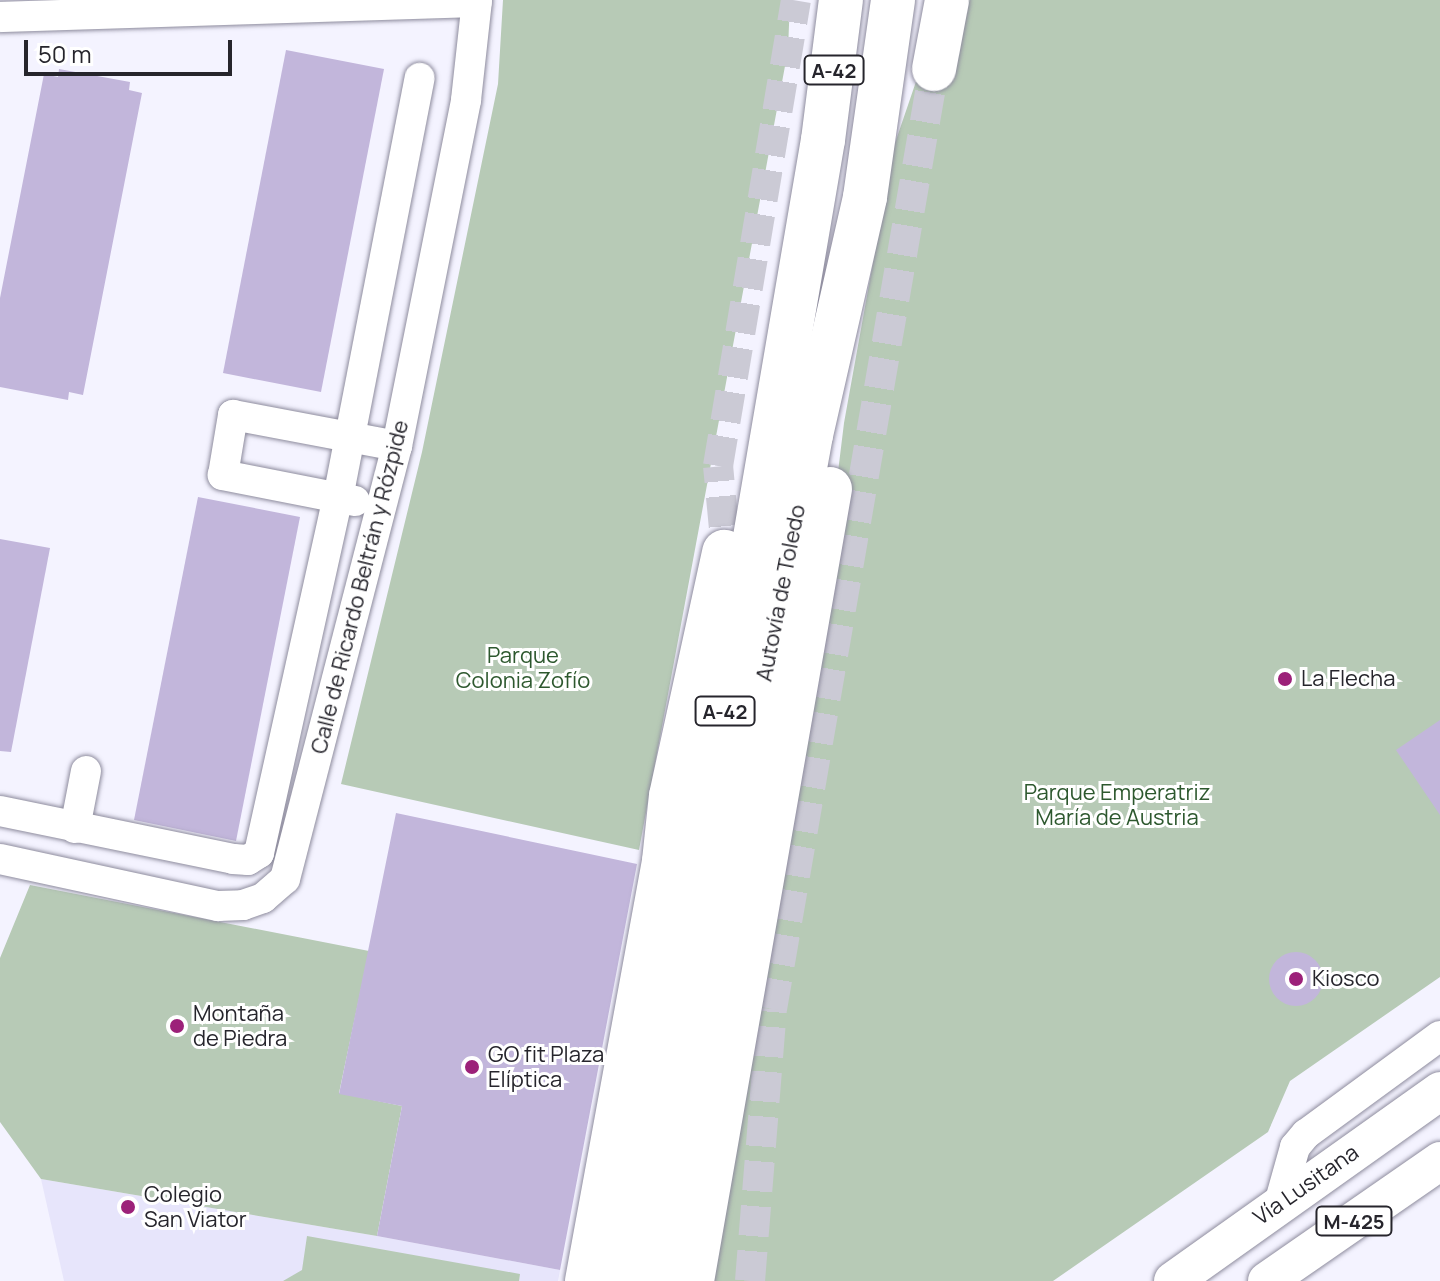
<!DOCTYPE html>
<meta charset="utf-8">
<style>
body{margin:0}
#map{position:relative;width:1440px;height:1281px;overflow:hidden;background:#f4f3ff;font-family:Manrope,sans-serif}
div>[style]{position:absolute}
.built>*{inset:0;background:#e7e5fb}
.green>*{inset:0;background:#b7cab6}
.building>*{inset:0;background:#c2b6db}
.round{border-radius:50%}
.minor-tunnel>*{height:30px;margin-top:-15px;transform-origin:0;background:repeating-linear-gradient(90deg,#cbcad5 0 30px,transparent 0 45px)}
.roads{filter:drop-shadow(0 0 2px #8e8c9e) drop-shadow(0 0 2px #8e8c9e)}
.minor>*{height:30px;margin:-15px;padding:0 15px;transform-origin:15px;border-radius:15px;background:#fff}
.major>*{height:38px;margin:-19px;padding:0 19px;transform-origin:19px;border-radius:19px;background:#fff}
.highway>*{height:44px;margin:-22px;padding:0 22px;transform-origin:22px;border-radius:22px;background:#fff}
.dots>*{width:22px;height:22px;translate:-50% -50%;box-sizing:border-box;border:4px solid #fff;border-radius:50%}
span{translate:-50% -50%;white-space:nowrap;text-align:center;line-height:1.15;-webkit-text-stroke:6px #fff;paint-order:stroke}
.shield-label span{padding:2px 6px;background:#fff;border:2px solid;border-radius:6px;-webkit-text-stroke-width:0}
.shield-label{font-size:20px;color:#26252c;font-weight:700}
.street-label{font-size:22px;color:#26252c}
.park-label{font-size:22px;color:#2d582e}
.poi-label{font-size:22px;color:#26252c}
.left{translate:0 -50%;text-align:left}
.scale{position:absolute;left:24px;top:40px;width:208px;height:36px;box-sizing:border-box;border:4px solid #26252c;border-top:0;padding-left:10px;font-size:24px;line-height:28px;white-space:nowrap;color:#26252c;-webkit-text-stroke:6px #fff;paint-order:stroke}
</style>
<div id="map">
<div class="built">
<div style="clip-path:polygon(41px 1179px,377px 1236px,560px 1270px,558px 1281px,64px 1281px)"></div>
</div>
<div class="green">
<div style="clip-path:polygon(503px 0,790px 0,788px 50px,639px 850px,341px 784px,422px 452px,498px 84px)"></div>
<div style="clip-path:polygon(955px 0,1440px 0,1440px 977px,1290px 1081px,1268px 1132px,1053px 1281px,702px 1281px,814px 668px,844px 423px,894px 146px,922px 64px)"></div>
<div style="clip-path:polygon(30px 885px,369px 951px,339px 1093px,402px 1106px,377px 1236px,41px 1179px,0 1122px,0 958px)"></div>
<div style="clip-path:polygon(307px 1236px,520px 1274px,519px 1281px,283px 1281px,302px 1270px)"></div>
</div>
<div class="building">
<div style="clip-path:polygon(286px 50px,384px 69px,321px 392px,223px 373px)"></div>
<div style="clip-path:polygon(59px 69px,130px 82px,129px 90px,142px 93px,83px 395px,69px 392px,68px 400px,0 387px,0 298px,44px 74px,58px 77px)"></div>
<div style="clip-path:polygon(198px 497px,300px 517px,236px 841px,134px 820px)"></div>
<div style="clip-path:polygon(0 539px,50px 548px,11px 752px,0 751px)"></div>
<div style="clip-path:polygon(1440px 720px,1440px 815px,1396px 750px)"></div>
<div style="clip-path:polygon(396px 813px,637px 864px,560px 1270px,377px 1236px,402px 1106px,339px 1094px)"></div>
<div class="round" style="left:1269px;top:952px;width:54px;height:54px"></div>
</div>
<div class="minor-tunnel">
<div style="left:728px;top:571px;width:105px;rotate:-95.4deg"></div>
<div style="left:718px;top:466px;width:472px;rotate:-80.5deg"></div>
<div style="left:750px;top:1281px;width:273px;rotate:-85.4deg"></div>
<div style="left:772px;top:1009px;width:954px;rotate:-80.22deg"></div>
</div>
<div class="roads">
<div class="minor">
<div style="left:0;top:17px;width:477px;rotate:-1.8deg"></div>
<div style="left:355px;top:501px;width:135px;rotate:-168.9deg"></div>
<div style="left:223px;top:475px;width:61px;rotate:-80.5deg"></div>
<div style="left:233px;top:415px;width:167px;rotate:10.7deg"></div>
<div style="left:0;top:811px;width:238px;rotate:11.6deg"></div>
<div style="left:233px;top:859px;width:15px;rotate:4deg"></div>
<div style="left:248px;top:860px;width:13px;rotate:-32deg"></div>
<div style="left:259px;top:853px;width:364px;rotate:-77.5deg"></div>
<div style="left:338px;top:498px;width:428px;rotate:-79deg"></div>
<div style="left:75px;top:828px;width:58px;rotate:-79.1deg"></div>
<div style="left:0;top:859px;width:223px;rotate:12.2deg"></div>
<div style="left:218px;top:906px;width:25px;rotate:-2deg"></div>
<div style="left:243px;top:905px;width:21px;rotate:-19deg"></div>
<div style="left:263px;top:898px;width:29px;rotate:-41deg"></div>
<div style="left:285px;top:879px;width:447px;rotate:-75.5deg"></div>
<div style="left:397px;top:446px;width:353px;rotate:-78.7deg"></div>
<div style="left:466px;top:100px;width:101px;rotate:-83.7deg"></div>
<div style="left:1279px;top:1204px;width:59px;rotate:-74.3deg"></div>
<div style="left:1295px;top:1147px;width:17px;rotate:-50deg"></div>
<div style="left:1306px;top:1134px;width:166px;rotate:-36.2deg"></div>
</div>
<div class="major">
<div style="left:1173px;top:1281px;width:328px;rotate:-35.4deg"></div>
<div style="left:1267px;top:1281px;width:211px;rotate:-34.7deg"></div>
</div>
<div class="highway">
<div style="left:934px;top:69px;width:70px;rotate:-79.3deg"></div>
<div style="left:587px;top:1281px;width:427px;rotate:-79.6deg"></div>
<div style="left:664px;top:861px;width:65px;rotate:-83.9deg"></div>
<div style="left:671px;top:796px;width:250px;rotate:-77.7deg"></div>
<div style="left:620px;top:1281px;width:596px;rotate:-79.56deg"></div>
<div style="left:728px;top:695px;width:563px;rotate:-80.29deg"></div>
<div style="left:823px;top:140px;width:141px;rotate:-82.7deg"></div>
<div style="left:656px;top:1281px;width:860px;rotate:-79.62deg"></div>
<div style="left:811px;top:435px;width:244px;rotate:-77.2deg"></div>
<div style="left:865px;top:197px;width:199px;rotate:-81.9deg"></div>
<div style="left:692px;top:1281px;width:804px;rotate:-80.12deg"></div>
</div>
</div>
<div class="dots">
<div style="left:1285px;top:679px;background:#9c2179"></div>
<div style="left:1296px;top:979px;background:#9c2179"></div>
<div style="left:177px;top:1026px;background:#9c2179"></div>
<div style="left:472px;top:1067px;background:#9c2179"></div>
<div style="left:128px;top:1207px;background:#9c2179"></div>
</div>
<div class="shield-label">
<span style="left:834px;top:70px">A-42</span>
<span style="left:725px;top:711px">A-42</span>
<span style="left:1354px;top:1221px">M-425</span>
</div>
<div class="street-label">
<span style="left:360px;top:587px;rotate:-76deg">Calle de Ricardo Beltrán y Rózpide</span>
<span style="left:781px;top:593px;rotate:-79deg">Autovía de Toledo</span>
<span style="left:1306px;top:1185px;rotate:-35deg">Vía Lusitana</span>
</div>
<div class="park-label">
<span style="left:523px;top:668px">Parque<br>Colonia Zofío</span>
<span style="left:1117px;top:805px">Parque Emperatriz<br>María de Austria</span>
</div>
<div class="poi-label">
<span class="left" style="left:1301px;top:679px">La Flecha</span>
<span class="left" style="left:1312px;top:979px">Kiosco</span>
<span class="left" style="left:193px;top:1026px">Montaña<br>de Piedra</span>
<span class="left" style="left:488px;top:1067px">GO fit Plaza<br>Elíptica</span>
<span class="left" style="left:144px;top:1207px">Colegio<br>San Viator</span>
</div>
<div class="scale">50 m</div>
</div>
